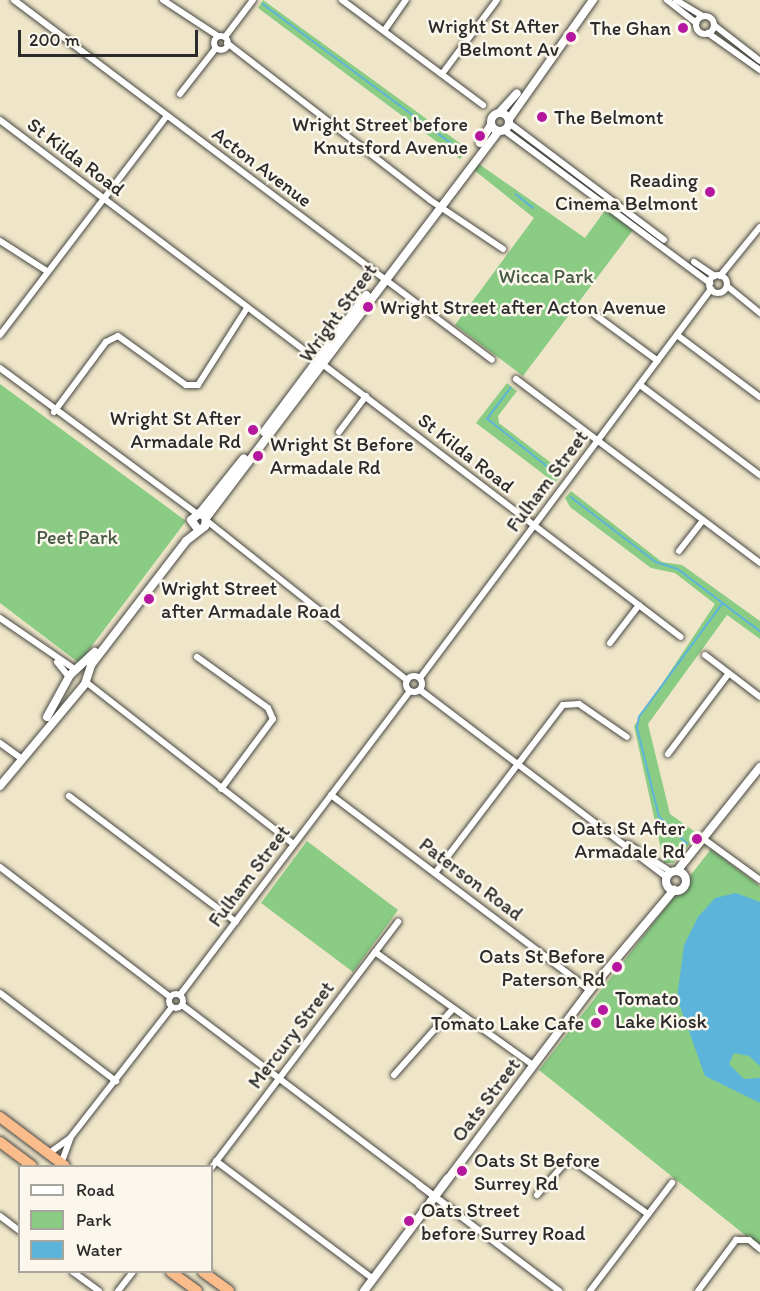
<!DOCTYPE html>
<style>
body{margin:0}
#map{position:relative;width:760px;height:1291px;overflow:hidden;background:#efe6c9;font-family:Itim,sans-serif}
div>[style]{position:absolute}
.green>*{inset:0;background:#8acc84}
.water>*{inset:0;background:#5db4da}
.stream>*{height:1.5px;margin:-0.75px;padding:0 0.75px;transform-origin:0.75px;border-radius:0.75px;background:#5db4da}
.roads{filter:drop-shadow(0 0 2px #484743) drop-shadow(0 0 2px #484743)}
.minor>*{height:6px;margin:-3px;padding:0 3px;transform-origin:3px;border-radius:3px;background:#fff}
.minor>.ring{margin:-3px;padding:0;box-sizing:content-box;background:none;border:6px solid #fff;border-radius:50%}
.tertiary>*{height:8px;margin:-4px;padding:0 4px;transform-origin:4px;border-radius:4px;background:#fff}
.tertiary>.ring{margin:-4px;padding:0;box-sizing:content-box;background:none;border:8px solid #fff;border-radius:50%}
.trunk>*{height:10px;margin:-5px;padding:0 5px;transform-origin:5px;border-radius:5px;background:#f9bc8a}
.dots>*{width:16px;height:16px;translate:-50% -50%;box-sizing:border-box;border:3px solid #fbf7ec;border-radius:50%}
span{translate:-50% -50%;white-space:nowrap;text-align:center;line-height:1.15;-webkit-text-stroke:5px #fbf7ec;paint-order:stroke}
.poi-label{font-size:20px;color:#2b2b2b}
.right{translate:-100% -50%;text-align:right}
.left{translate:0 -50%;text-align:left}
.street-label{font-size:20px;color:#2b2b2b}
.park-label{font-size:20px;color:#485b46}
.legend{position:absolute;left:18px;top:1165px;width:195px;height:108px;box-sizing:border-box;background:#fbf7ec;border:2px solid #a8a59f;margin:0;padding:8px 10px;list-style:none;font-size:18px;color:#2b2b2b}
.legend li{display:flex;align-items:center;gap:12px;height:30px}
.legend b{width:30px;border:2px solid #a8a59f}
.scale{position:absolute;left:18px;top:30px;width:180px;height:27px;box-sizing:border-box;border:3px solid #2b2b2b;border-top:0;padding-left:8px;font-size:18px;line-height:21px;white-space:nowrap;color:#2b2b2b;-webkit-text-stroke:4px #fbf7ec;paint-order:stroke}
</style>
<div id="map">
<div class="green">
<div style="clip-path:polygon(263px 0,468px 149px,460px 159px,258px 8px)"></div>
<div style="clip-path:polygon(479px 164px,585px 238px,606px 209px,633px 230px,523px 376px,455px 325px,534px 218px,474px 170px)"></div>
<div style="clip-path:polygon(507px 383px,517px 391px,498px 416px,499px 423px,563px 472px,555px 483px,476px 423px)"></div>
<div style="clip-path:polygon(0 384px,186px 521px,79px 663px,0 603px)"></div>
<div style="clip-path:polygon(571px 491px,662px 562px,682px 565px,760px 621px,760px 639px,727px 615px,648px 724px,670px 814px,698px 834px,673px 863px,664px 863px,634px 726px,715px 604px,675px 573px,651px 568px,570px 507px,565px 498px)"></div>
<div style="clip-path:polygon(307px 841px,398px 910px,353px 972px,261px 903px)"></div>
<div style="clip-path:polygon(711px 849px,760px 886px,760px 1247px,539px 1070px)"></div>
</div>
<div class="water">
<div style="clip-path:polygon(736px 893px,760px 902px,760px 1066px,749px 1056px,734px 1053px,729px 1064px,744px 1079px,760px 1078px,760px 1103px,705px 1076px,677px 998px,684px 945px,698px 917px,715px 898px)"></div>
</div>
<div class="stream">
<div style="left:263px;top:4px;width:245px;rotate:36.5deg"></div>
<div style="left:516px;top:194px;width:22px;rotate:39deg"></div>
<div style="left:511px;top:388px;width:39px;rotate:127deg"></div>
<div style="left:488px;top:419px;width:88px;rotate:38.6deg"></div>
<div style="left:571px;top:497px;width:107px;rotate:37.4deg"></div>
<div style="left:656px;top:562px;width:23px;rotate:18deg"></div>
<div style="left:678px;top:569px;width:103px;rotate:37.1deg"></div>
<div style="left:687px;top:844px;width:39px;rotate:-136deg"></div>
<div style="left:659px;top:817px;width:92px;rotate:-103.9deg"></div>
<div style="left:637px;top:728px;width:11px;rotate:-80deg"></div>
<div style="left:639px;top:717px;width:140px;rotate:-53.7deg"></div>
</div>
<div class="roads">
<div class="minor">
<div style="left:14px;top:0;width:598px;rotate:36.98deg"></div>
<div style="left:163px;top:0;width:66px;rotate:33.2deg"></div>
<div style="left:342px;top:0;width:176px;rotate:36.7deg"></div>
<div style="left:667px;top:0;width:37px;rotate:38deg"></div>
<div style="left:676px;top:0;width:31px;rotate:31deg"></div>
<div class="ring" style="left:696px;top:16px;width:12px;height:12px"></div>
<div style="left:714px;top:25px;width:58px;rotate:38deg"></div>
<div style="left:384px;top:31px;width:38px;rotate:-55deg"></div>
<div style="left:708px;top:33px;width:64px;rotate:35.4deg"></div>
<div class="ring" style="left:214px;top:36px;width:8px;height:8px"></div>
<div style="left:225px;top:37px;width:46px;rotate:-52.9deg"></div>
<div style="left:227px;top:43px;width:257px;rotate:37.7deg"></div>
<div style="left:430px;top:200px;width:88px;rotate:33.9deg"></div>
<div style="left:442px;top:74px;width:92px;rotate:-53.4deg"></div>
<div style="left:180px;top:94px;width:58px;rotate:-52deg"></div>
<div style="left:0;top:120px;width:381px;rotate:37.1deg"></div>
<div style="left:509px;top:123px;width:194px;rotate:37deg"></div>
<div style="left:504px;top:130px;width:257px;rotate:36.6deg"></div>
<div style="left:0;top:241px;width:56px;rotate:32.6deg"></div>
<div style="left:694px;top:262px;width:25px;rotate:34deg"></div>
<div class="ring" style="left:709px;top:275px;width:12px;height:12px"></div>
<div style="left:720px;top:276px;width:63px;rotate:-50.8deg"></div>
<div style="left:727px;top:286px;width:43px;rotate:39.3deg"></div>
<div style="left:594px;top:314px;width:79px;rotate:36.3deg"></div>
<div style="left:0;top:335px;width:275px;rotate:-52.7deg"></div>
<div style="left:677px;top:335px;width:104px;rotate:36.8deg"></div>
<div style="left:321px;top:363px;width:452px;rotate:37.3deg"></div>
<div style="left:0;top:368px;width:244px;rotate:36.5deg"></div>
<div style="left:516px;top:379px;width:306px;rotate:37deg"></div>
<div style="left:640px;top:385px;width:150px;rotate:36.9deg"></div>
<div style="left:54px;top:412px;width:87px;rotate:-53.4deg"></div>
<div style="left:106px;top:342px;width:13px;rotate:-27deg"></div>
<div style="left:118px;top:336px;width:84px;rotate:35.8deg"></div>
<div style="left:186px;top:385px;width:12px"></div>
<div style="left:198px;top:385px;width:91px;rotate:-57.5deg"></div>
<div style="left:339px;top:432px;width:45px;rotate:-53.1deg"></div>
<div style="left:207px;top:521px;width:256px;rotate:38.5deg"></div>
<div style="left:679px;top:551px;width:39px;rotate:-52deg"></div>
<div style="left:0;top:618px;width:92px;rotate:34.4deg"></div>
<div style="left:610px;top:643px;width:48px;rotate:-52.7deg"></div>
<div style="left:705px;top:655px;width:69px;rotate:37.4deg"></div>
<div style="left:197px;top:657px;width:87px;rotate:35.7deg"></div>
<div style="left:268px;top:708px;width:12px;rotate:66deg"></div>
<div style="left:273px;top:719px;width:87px;rotate:126.6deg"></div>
<div style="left:57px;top:662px;width:19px;rotate:51deg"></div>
<div class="ring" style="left:406px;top:676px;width:10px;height:10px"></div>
<div style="left:420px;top:678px;width:486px;rotate:-53.2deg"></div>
<div style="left:86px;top:682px;width:263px;rotate:38deg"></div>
<div style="left:420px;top:690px;width:309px;rotate:37.2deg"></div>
<div style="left:0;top:743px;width:26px;rotate:36deg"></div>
<div style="left:668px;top:754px;width:101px;rotate:-53deg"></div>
<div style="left:331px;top:795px;width:324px;rotate:37deg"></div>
<div style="left:69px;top:796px;width:209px;rotate:37deg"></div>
<div style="left:705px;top:840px;width:68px;rotate:36deg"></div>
<div style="left:628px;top:844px;width:51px;rotate:33.1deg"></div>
<div style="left:0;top:867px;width:214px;rotate:37.4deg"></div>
<div style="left:435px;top:873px;width:211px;rotate:-52.7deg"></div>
<div style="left:563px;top:705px;width:16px;rotate:-4deg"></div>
<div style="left:579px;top:704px;width:58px;rotate:34.5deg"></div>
<div style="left:375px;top:952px;width:194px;rotate:35.6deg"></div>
<div style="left:0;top:993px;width:146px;rotate:37.2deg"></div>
<div class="ring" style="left:169px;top:994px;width:8px;height:8px"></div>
<div style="left:180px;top:995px;width:381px;rotate:-52.9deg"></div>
<div style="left:182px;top:1005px;width:340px;rotate:37.1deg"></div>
<div style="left:394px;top:1075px;width:87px;rotate:-48.3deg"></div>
<div style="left:48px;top:1154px;width:27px;rotate:-36deg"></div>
<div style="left:70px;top:1138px;width:166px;rotate:-52.1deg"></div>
<div style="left:216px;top:1161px;width:196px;rotate:36.9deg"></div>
<div style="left:61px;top:1164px;width:27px;rotate:-70deg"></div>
<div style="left:212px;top:1167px;width:308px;rotate:-52.8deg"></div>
<div style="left:419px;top:1185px;width:176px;rotate:37.1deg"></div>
<div style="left:537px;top:1195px;width:41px;rotate:-48.9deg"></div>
<div style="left:564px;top:1164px;width:11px;rotate:-10deg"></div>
<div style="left:575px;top:1162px;width:90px;rotate:35.5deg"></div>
<div style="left:0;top:1216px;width:25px;rotate:37deg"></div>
<div style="left:73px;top:1272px;width:32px;rotate:36deg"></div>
<div style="left:118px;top:1291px;width:24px;rotate:-52deg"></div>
<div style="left:590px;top:1291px;width:136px;rotate:-52.8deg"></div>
<div style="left:698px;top:1291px;width:64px;rotate:-53.3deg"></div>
<div style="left:736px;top:1240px;width:13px"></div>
<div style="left:749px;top:1240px;width:14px;rotate:39deg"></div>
</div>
<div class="tertiary">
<div style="left:500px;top:112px;width:25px;rotate:-48deg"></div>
<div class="ring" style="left:491px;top:113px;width:10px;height:10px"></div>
<div style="left:509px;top:119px;width:146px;rotate:-54.8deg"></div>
<div style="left:480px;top:143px;width:21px;rotate:-59deg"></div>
<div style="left:264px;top:432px;width:171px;rotate:-53.3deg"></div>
<div style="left:200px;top:513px;width:70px;rotate:-51.3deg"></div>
<div style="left:206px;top:518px;width:485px;rotate:-52.9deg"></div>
<div style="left:47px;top:717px;width:48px;rotate:-61.3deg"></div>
<div style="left:70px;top:675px;width:34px;rotate:-43deg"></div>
<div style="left:0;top:786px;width:133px;rotate:-50.2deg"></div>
<div style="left:85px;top:684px;width:20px;rotate:-72deg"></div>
<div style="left:91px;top:665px;width:156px;rotate:-52.5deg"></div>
<div style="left:186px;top:541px;width:24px;rotate:-38deg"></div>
<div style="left:205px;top:526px;width:8px;rotate:-83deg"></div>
<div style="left:206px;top:518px;width:8px;rotate:-140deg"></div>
<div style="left:200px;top:513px;width:11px;rotate:142deg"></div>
<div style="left:191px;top:520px;width:10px;rotate:53deg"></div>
<div style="left:677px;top:871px;width:133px;rotate:-51.4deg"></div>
<div class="ring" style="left:666px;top:871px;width:12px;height:12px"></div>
<div style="left:417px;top:1220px;width:52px;rotate:-53.6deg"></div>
<div style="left:364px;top:1291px;width:376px;rotate:-53.1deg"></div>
<div style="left:590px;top:990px;width:131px;rotate:-50deg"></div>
</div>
<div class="trunk">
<div style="left:0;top:1117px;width:81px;rotate:37deg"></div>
<div style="left:0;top:1142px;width:40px;rotate:37deg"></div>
<div style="left:171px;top:1272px;width:32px;rotate:36deg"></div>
<div style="left:203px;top:1272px;width:32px;rotate:36deg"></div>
</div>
</div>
<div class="dots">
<div style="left:683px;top:28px;background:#b5179e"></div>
<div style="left:571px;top:37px;background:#b5179e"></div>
<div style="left:542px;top:117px;background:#b5179e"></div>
<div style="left:480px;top:136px;background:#b5179e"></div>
<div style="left:710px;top:192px;background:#b5179e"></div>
<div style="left:368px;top:307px;background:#b5179e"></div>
<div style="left:253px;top:430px;background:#b5179e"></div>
<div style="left:258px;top:456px;background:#b5179e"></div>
<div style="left:149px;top:599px;background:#b5179e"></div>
<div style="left:697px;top:839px;background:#b5179e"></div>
<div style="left:617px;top:967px;background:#b5179e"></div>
<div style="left:603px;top:1010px;background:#b5179e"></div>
<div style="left:596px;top:1023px;background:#b5179e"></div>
<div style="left:462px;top:1171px;background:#b5179e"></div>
<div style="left:409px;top:1221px;background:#b5179e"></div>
</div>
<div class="poi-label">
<span class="right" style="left:559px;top:38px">Wright St After<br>Belmont Av</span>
<span class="right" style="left:671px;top:28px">The Ghan</span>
<span class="left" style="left:554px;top:117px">The Belmont</span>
<span class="right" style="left:468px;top:136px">Wright Street before<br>Knutsford Avenue</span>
<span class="right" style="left:698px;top:192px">Reading<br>Cinema Belmont</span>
<span class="left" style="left:380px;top:307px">Wright Street after Acton Avenue</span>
<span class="right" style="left:241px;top:430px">Wright St After<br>Armadale Rd</span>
<span class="left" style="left:270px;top:456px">Wright St Before<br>Armadale Rd</span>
<span class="left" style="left:161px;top:600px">Wright Street<br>after Armadale Road</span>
<span class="right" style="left:685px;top:840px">Oats St After<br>Armadale Rd</span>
<span class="right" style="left:605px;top:968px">Oats St Before<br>Paterson Rd</span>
<span class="left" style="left:615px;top:1010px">Tomato<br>Lake Kiosk</span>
<span class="right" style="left:584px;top:1023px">Tomato Lake Cafe</span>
<span class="left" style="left:474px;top:1172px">Oats St Before<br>Surrey Rd</span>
<span class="left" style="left:421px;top:1222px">Oats Street<br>before Surrey Road</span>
</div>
<div class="street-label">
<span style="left:76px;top:157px;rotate:37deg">St Kilda Road</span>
<span style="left:262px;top:167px;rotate:37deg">Acton Avenue</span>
<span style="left:338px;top:313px;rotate:-54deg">Wright Street</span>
<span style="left:466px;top:453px;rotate:38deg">St Kilda Road</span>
<span style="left:547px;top:481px;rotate:-53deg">Fulham Street</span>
<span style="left:249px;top:876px;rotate:-53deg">Fulham Street</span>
<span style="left:471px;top:879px;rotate:37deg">Paterson Road</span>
<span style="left:291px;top:1035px;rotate:-53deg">Mercury Street</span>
<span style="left:486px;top:1100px;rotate:-53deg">Oats Street</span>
</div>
<div class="park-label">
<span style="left:546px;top:276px">Wicca Park</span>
<span style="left:77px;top:537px">Peet Park</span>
</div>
<ul class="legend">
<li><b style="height:8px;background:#fff"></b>Road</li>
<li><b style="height:16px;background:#8acc84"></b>Park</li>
<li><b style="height:16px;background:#5db4da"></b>Water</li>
</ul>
<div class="scale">200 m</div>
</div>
